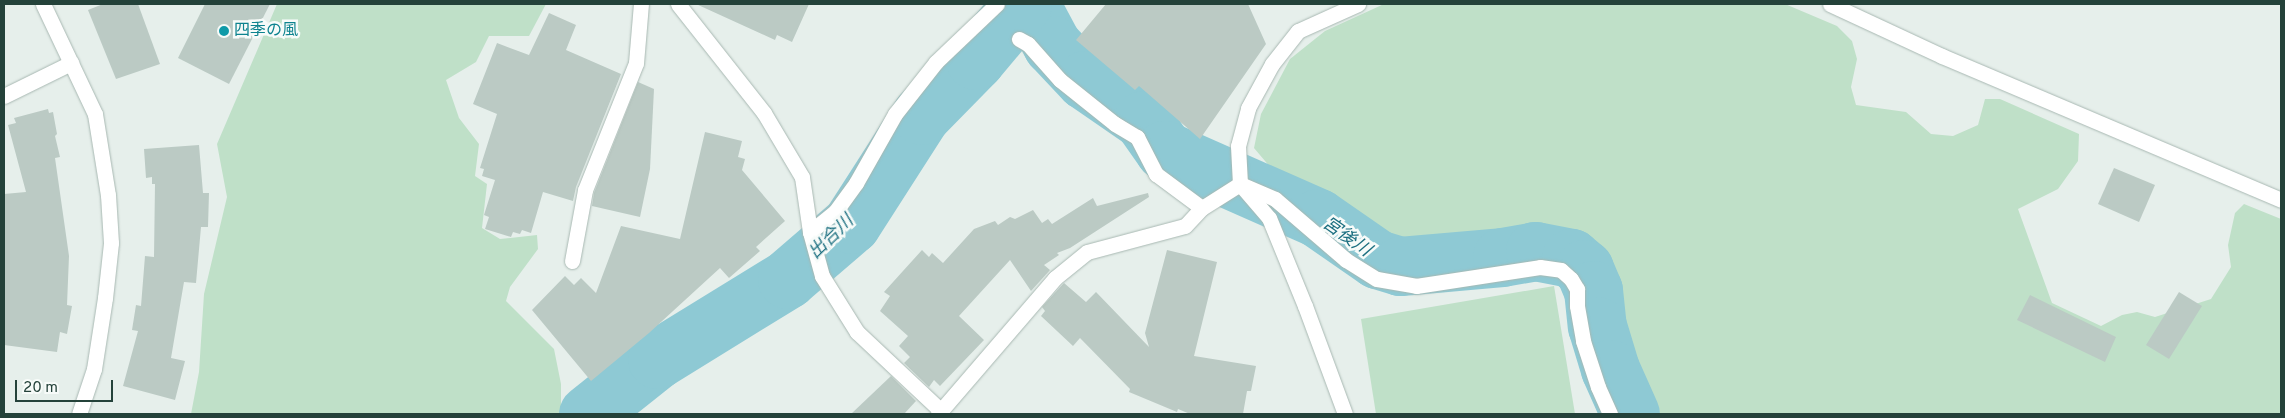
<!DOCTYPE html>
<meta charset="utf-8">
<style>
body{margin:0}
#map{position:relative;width:2285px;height:418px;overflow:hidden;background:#e6efeb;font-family:Overpass,"Noto Sans JP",sans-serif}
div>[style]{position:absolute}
.green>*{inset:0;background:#bfe0c8}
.river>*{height:59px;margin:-29.5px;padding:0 29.5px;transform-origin:29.5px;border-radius:29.5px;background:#8ec9d4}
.building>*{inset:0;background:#bbcac4}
.roads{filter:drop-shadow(0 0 1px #a8b8b2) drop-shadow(0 0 1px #a8b8b2)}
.street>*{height:15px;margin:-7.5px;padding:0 7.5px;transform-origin:7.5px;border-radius:7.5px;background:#fff}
.secondary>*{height:15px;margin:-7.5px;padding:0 7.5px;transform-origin:7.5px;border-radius:7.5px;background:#fff}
.dots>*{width:14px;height:14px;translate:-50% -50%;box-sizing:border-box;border:2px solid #f7fbf9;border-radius:50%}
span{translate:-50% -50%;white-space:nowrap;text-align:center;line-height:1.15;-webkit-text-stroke:5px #f7fbf9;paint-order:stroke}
.culture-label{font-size:16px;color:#0d838f}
.left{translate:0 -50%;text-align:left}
.water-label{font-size:18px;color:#1c6f80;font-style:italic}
.frame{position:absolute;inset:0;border:5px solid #24423a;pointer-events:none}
.scale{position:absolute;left:15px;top:380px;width:98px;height:22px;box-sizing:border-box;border:2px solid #24423a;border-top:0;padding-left:6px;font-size:15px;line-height:18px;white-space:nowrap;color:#24423a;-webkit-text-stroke:4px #f7fbf9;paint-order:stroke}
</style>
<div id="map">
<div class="green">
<div style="clip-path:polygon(277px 4px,546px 4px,529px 36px,489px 36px,476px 62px,446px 80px,459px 118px,479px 144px,475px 176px,487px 184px,482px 228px,500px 239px,537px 235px,538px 249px,510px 287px,506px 301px,554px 349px,561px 384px,561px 414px,191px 414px,199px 372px,204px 294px,227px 197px,217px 144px)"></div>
<div style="clip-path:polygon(1384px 4px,1785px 4px,1837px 26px,1852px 41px,1857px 59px,1851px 87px,1856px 105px,1906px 112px,1931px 134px,1953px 136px,1978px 125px,1985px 99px,2000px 99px,2079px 134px,2078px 161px,2058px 189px,2018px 209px,2052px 303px,2101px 326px,2122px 315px,2137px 312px,2155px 317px,2211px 299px,2231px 267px,2228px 245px,2235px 213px,2244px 204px,2281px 219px,2281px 414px,1634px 414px,1605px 336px,1601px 280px,1576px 250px,1543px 245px,1403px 260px,1369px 247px,1341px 220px,1311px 205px,1287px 187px,1254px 148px,1261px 114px,1290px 59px,1325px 31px)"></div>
<div style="clip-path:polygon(1554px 286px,1575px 414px,1376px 414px,1361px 319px)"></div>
</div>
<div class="river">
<div style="left:1030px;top:4px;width:47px;rotate:61.8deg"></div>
<div style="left:1052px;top:45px;width:48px;rotate:46.7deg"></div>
<div style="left:1085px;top:80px;width:70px;rotate:34.6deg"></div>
<div style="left:1143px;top:120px;width:37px;rotate:55deg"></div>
<div style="left:1164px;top:150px;width:168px;rotate:23.8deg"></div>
<div style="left:1318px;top:218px;width:72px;rotate:34.8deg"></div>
<div style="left:1377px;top:259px;width:24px;rotate:17deg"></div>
<div style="left:1400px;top:266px;width:102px;rotate:-5deg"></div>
<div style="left:1502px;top:257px;width:34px;rotate:-10deg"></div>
<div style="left:1535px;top:251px;width:37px;rotate:11deg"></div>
<div style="left:1571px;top:258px;width:17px;rotate:40deg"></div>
<div style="left:1584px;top:269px;width:23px;rotate:67deg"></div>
<div style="left:1593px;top:290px;width:36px;rotate:84deg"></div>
<div style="left:1597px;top:326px;width:45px;rotate:73.2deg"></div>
<div style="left:1610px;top:369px;width:49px;rotate:66deg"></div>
<div style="left:588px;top:414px;width:88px;rotate:-38.6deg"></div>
<div style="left:657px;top:359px;width:153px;rotate:-31.6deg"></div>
<div style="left:787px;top:279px;width:84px;rotate:-40.7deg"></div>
<div style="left:851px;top:224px;width:130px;rotate:-57.3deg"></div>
<div style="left:921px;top:115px;width:77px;rotate:-45.5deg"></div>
<div style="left:975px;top:60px;width:73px;rotate:-50deg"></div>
</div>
<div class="building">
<div style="clip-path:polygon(103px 4px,138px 4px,160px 64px,116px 79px,88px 10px)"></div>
<div style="clip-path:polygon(205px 4px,270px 4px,229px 84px,178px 58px)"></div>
<div style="clip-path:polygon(696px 4px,809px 4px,792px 42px,777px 35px,775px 40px)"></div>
<div style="clip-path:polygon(1106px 4px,1248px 4px,1266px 44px,1200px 139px,1139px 86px,1135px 90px,1076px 40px)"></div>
<div style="clip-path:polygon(549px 13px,576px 25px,566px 50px,621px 74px,576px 187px,573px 201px,543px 192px,531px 233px,522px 230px,520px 234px,513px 232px,511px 237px,485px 229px,489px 217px,484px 215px,495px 180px,482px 176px,484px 169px,480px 168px,497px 114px,473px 104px,497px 43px,529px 55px)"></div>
<div style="clip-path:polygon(638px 82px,654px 89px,650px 169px,640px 217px,592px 206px,594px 193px)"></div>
<div style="clip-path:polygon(48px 109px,49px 113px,53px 112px,57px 134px,55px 136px,60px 157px,55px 158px,69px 256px,67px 305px,72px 306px,67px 334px,60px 332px,57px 352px,4px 345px,4px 194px,26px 192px,8px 125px,16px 123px,14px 118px)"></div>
<div style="clip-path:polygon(705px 132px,742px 141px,738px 157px,745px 159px,742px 170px,785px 221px,756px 247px,760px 251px,729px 278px,720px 268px,649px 333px,591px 381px,532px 310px,565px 276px,574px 285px,581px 278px,596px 293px,621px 226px,680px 239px)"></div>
<div style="clip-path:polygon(199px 145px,203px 193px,209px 193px,208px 227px,201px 227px,196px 283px,184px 282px,171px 358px,185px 361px,175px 400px,123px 386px,138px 331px,132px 330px,136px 305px,141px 306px,145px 256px,154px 257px,155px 184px,152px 184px,152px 177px,146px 178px,144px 149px)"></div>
<div style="clip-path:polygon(2114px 168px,2155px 185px,2139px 222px,2098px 204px)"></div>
<div style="clip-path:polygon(1148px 193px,1149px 197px,1070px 248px,1057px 253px,1059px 255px,1044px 265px,1050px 270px,1031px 291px,1010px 260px,959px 316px,984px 340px,940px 386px,934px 380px,929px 387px,904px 363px,910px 357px,899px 346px,908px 336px,880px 311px,890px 296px,884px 292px,922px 250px,929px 257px,932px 253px,943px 263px,974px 229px,995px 221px,998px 225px,1010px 217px,1015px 219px,1033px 210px,1042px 223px,1048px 219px,1052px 224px,1093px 198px,1097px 206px)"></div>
<div style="clip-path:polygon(1167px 250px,1217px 262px,1194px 356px,1256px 366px,1251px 391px,1247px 391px,1243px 414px,1190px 414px,1178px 409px,1177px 412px,1129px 392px,1130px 389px,1080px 338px,1073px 346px,1041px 316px,1045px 311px,1042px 307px,1064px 283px,1086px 302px,1096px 292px,1149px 347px,1145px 333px)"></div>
<div style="clip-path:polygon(2179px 292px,2202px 306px,2169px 359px,2146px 345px)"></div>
<div style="clip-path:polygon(2030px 295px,2116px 337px,2105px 362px,2017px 320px)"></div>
<div style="clip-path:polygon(891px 376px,916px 401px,904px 414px,851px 414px)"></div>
</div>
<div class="roads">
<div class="street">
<div style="left:43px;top:4px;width:122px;rotate:64.7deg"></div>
<div style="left:95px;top:114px;width:82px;rotate:80.9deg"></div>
<div style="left:108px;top:195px;width:48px;rotate:86.4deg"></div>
<div style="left:111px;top:243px;width:55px;rotate:96.2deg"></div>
<div style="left:105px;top:298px;width:72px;rotate:98.8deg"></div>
<div style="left:94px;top:369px;width:47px;rotate:108.4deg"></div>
<div style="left:678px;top:4px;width:139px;rotate:51.7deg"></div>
<div style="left:764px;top:113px;width:74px;rotate:59.3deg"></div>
<div style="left:802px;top:177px;width:56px;rotate:81.7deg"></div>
<div style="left:810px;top:232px;width:46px;rotate:74.7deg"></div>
<div style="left:822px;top:276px;width:66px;rotate:58deg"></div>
<div style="left:857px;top:332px;width:115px;rotate:43.2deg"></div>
<div style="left:1019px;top:39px;width:10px;rotate:29deg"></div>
<div style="left:1028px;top:44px;width:48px;rotate:48.4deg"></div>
<div style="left:1060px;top:80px;width:70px;rotate:38.7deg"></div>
<div style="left:1115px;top:124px;width:26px;rotate:31deg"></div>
<div style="left:1137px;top:137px;width:42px;rotate:62.8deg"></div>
<div style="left:1156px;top:174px;width:57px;rotate:36.5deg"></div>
<div style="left:4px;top:96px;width:75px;rotate:-26.2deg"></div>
<div style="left:1240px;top:184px;width:38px;rotate:23deg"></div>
<div style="left:1275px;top:199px;width:94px;rotate:40.7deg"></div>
<div style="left:1346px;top:260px;width:36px;rotate:32deg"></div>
<div style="left:1377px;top:279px;width:40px;rotate:10deg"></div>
<div style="left:1416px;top:286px;width:125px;rotate:-8.7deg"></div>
<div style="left:1540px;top:267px;width:21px;rotate:8deg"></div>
<div style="left:1561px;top:270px;width:13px;rotate:42deg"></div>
<div style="left:1571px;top:279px;width:12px;rotate:59deg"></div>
<div style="left:1577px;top:289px;width:17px;rotate:90deg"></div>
<div style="left:1577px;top:306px;width:36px;rotate:80deg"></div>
<div style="left:1583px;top:341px;width:48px;rotate:71.9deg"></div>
<div style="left:1598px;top:387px;width:30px;rotate:66deg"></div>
<div style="left:810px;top:232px;width:32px;rotate:-39deg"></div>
<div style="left:835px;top:212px;width:36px;rotate:-54deg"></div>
<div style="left:856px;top:183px;width:79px;rotate:-60.5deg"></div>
<div style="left:895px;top:114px;width:66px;rotate:-51.7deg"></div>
<div style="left:936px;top:62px;width:84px;rotate:-43.6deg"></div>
<div style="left:572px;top:261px;width:72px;rotate:-79.6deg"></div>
<div style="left:585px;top:190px;width:137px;rotate:-68.1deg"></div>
<div style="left:636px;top:63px;width:59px;rotate:-85.2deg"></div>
<div style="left:938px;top:414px;width:179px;rotate:-49.3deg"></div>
<div style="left:1055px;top:278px;width:41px;rotate:-39.1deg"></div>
<div style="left:1087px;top:252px;width:101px;rotate:-14.9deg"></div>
<div style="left:1185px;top:226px;width:25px;rotate:-47deg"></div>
<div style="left:1202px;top:208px;width:45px;rotate:-32.3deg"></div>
<div style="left:1345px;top:414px;width:115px;rotate:-110.3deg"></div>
<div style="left:1305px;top:306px;width:95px;rotate:-112.2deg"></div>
<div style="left:1269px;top:218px;width:45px;rotate:-130.5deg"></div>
<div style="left:1240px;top:184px;width:38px;rotate:-93deg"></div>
<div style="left:1238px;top:146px;width:39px;rotate:-75deg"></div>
<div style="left:1248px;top:108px;width:50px;rotate:-61.4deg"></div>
<div style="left:1272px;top:64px;width:42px;rotate:-51.8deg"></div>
<div style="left:1298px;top:31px;width:66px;rotate:-24.2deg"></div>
</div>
<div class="secondary">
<div style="left:1830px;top:4px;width:123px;rotate:24.9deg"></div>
<div style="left:1942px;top:56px;width:368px;rotate:23deg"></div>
</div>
</div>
<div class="dots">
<div style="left:224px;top:31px;background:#0f9aa8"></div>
</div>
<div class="culture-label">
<span class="left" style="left:234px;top:31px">四季の風</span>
</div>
<div class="water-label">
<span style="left:832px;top:238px;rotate:-44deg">出合川</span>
<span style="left:1346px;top:238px;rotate:35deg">宮後川</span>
</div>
<div class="frame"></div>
<div class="scale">20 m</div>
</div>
